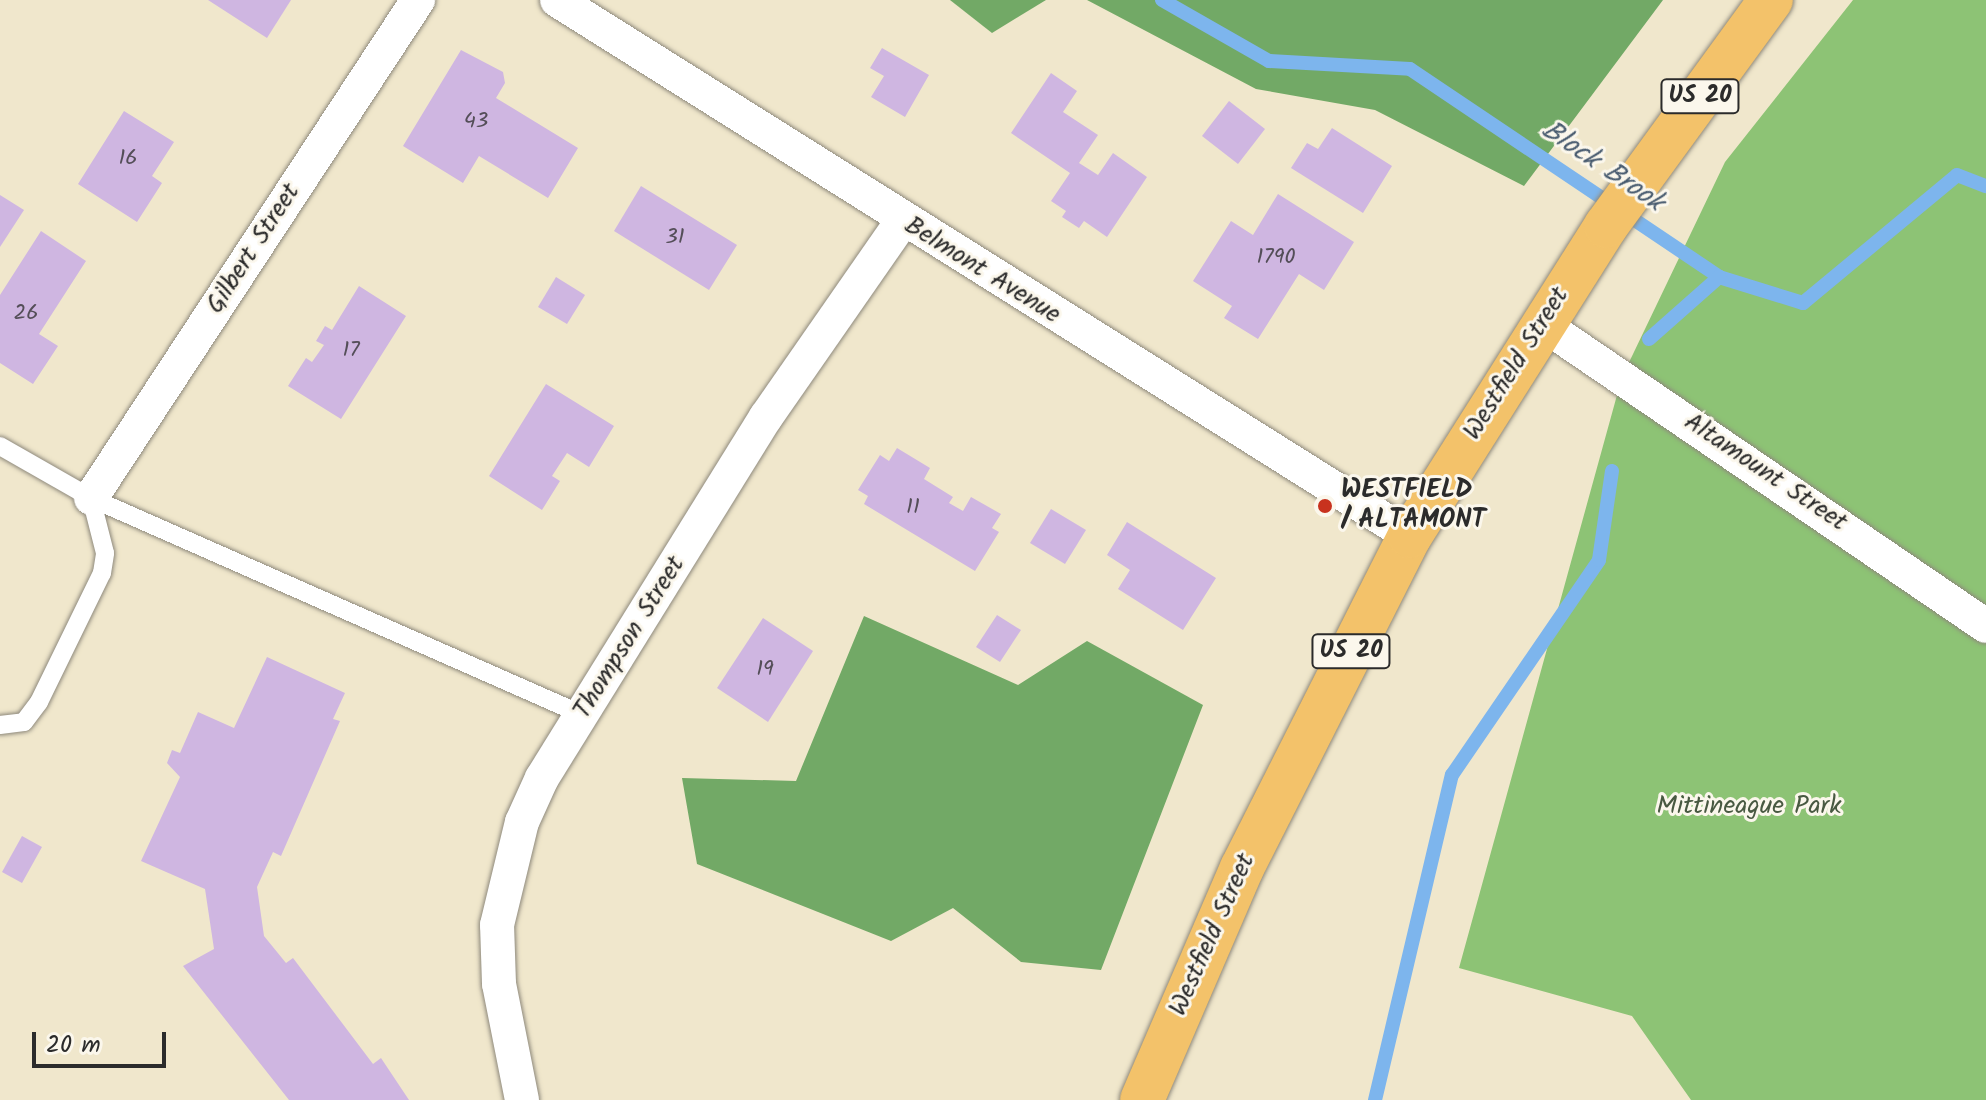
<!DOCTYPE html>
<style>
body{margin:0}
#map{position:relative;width:1986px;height:1100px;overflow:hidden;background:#f0e7cc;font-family:Kalam,sans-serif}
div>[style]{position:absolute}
.green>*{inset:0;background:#8dc375}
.forest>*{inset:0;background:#72a966}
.stream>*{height:14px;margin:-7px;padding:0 7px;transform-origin:7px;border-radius:7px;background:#7db5ed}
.building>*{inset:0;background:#cfb6e1}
.roads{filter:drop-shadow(0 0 2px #8e897c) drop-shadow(0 0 2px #8e897c)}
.lane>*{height:18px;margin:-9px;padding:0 9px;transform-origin:9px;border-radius:9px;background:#fff}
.street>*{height:34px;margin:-17px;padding:0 17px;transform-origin:17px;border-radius:17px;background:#fff}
.primary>*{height:44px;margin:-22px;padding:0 22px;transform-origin:22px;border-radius:22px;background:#f3c26a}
.dots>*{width:22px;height:22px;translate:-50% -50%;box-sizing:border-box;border:4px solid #fbf7ec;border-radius:50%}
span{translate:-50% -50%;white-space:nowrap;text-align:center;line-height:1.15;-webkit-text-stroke:6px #fbf7ec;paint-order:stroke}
.number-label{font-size:22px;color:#544e58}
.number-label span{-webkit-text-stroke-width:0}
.shield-label span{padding:2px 6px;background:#fbf7ec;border:2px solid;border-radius:6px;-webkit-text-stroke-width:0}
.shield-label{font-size:24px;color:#2b2b2b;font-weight:700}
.street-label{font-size:26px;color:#2b2b2b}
.poi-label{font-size:26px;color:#2b2b2b;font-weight:700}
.left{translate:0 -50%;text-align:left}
.park-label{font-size:26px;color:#485941}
.water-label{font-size:28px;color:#485b6f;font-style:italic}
.scale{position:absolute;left:32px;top:1032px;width:134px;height:36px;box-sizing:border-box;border:4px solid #2b2b2b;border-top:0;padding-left:10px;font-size:24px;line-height:28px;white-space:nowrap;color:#2b2b2b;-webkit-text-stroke:6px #fbf7ec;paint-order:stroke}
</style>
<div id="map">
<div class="green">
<div style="clip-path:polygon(1853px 0,1986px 0,1986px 1100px,1691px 1100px,1632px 1016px,1459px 968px,1622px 377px,1725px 162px)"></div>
</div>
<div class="forest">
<div style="clip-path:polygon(950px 0,1046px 0,992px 33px)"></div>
<div style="clip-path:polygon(1087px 0,1663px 0,1524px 186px,1375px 110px,1256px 89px)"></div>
<div style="clip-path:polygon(864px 616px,1018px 685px,1087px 641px,1203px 705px,1101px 970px,1021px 962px,953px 908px,891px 941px,697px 864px,682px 778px,796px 781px)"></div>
</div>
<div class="stream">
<div style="left:1162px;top:0;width:123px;rotate:29.7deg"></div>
<div style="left:1269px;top:61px;width:141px;rotate:3.2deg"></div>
<div style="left:1410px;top:69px;width:372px;rotate:33.9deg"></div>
<div style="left:1719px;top:277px;width:88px;rotate:17.2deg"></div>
<div style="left:1803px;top:303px;width:200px;rotate:-39.7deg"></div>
<div style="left:1957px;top:175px;width:31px;rotate:21deg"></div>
<div style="left:1649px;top:339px;width:94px;rotate:-41.5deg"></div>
<div style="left:1375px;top:1100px;width:334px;rotate:-76.7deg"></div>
<div style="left:1452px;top:775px;width:260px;rotate:-55.6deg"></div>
<div style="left:1599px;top:560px;width:90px;rotate:-81.7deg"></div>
</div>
<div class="building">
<div style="clip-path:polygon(208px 0,291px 0,267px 38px)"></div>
<div style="clip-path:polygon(882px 48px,929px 75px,905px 117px,871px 97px,884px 76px,870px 68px)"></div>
<div style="clip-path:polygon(461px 50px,503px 72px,505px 83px,496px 98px,578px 148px,548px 198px,479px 156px,463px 183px,403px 146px)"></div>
<div style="clip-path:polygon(1051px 73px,1077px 91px,1063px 112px,1098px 135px,1079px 163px,1098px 175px,1113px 153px,1147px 177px,1107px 237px,1084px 221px,1079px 228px,1062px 217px,1066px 211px,1051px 201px,1070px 173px,1011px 133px)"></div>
<div style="clip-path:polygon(1229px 101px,1265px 129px,1238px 164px,1202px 136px)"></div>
<div style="clip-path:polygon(124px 111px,174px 142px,152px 176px,162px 183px,137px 222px,78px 184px)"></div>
<div style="clip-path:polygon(1332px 128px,1392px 166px,1363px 213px,1291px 168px,1307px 143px,1318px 149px)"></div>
<div style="clip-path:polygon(641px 186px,737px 245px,709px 290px,614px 231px)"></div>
<div style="clip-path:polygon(1278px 194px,1354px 242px,1324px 290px,1299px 274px,1258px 339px,1224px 318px,1232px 306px,1193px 281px,1231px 221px,1253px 235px)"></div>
<div style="clip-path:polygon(0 195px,24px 210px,0 247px)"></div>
<div style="clip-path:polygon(41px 231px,86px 261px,39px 334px,58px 346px,33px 384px,0 363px,0 295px)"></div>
<div style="clip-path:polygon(556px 277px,585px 295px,567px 324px,538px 307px)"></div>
<div style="clip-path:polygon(359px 286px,406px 316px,341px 419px,288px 386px,306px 358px,312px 362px,324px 345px,316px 341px,325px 326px,332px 330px)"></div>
<div style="clip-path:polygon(546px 384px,614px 426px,589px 467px,567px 453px,552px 476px,560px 481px,542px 510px,489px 476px)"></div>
<div style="clip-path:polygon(897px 448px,930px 468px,924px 479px,953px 497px,949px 503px,963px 511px,971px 497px,1001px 514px,992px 528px,999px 532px,975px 571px,864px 504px,868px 496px,858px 490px,880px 455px,889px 461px)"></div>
<div style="clip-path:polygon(1051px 509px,1086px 530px,1065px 564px,1030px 543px)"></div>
<div style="clip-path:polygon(1127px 522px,1216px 578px,1183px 630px,1118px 589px,1130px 570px,1107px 555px)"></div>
<div style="clip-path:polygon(997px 615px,1021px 630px,1000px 662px,976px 647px)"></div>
<div style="clip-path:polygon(763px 618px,813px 651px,768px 722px,717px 688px)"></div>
<div style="clip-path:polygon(267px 657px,345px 693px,333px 719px,340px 721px,281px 856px,273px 852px,257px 887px,264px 936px,286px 963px,293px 958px,373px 1064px,381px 1058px,409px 1100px,289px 1100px,183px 966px,214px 949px,205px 889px,141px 861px,180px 777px,167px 763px,172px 750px,180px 753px,198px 712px,234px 728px)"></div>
<div style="clip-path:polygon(22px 836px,42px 847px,22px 883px,2px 872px)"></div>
</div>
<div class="roads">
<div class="lane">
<div style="left:0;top:446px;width:105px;rotate:29.7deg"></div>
<div style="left:91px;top:498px;width:538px;rotate:23.8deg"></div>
<div style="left:0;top:725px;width:24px;rotate:-7deg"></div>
<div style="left:24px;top:722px;width:25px;rotate:-53deg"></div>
<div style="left:39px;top:702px;width:144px;rotate:-64deg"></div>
<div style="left:102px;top:573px;width:20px;rotate:-81deg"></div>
<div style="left:105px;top:553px;width:57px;rotate:-104.3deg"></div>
</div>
<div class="street">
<div style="left:557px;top:0;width:1007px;rotate:32.14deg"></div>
<div style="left:1541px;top:323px;width:538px;rotate:34.25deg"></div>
<div style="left:91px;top:498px;width:596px;rotate:-56.71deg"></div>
<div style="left:522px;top:1100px;width:118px;rotate:-101.2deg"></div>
<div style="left:499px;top:984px;width:59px;rotate:-91.9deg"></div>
<div style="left:497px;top:925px;width:106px;rotate:-76.4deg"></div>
<div style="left:522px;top:822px;width:48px;rotate:-65.6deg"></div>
<div style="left:542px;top:778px;width:425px;rotate:-58.2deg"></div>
<div style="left:766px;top:417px;width:239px;rotate:-55.2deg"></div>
</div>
<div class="primary">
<div style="left:1142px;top:1100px;width:253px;rotate:-66.7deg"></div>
<div style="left:1242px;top:868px;width:372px;rotate:-63.2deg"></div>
<div style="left:1410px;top:536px;width:367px;rotate:-57.7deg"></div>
<div style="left:1606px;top:226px;width:280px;rotate:-53.9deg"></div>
</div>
</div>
<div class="dots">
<div style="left:1325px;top:506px;background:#c8321e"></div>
</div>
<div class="number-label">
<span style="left:476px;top:122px">43</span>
<span style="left:128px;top:159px">16</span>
<span style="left:675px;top:238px">31</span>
<span style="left:1276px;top:258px">1790</span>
<span style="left:26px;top:314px">26</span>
<span style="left:351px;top:351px">17</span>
<span style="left:913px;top:508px">11</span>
<span style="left:765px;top:670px">19</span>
</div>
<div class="shield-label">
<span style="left:1700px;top:96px">US 20</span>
<span style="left:1351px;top:651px">US 20</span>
</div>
<div class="street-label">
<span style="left:254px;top:249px;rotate:-57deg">Gilbert Street</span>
<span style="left:982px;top:271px;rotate:32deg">Belmont Avenue</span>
<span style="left:1517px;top:364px;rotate:-58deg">Westfield Street</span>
<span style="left:1765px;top:473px;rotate:34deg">Altamount Street</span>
<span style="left:630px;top:638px;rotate:-58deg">Thompson Street</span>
<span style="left:1213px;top:935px;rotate:-66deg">Westfield Street</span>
</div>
<div class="poi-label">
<span class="left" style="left:1341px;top:506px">WESTFIELD<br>/ ALTAMONT</span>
</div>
<div class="park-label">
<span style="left:1749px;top:807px">Mittineague Park</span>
</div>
<div class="water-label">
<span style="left:1602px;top:167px;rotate:34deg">Block Brook</span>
</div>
<div class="scale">20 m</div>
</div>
